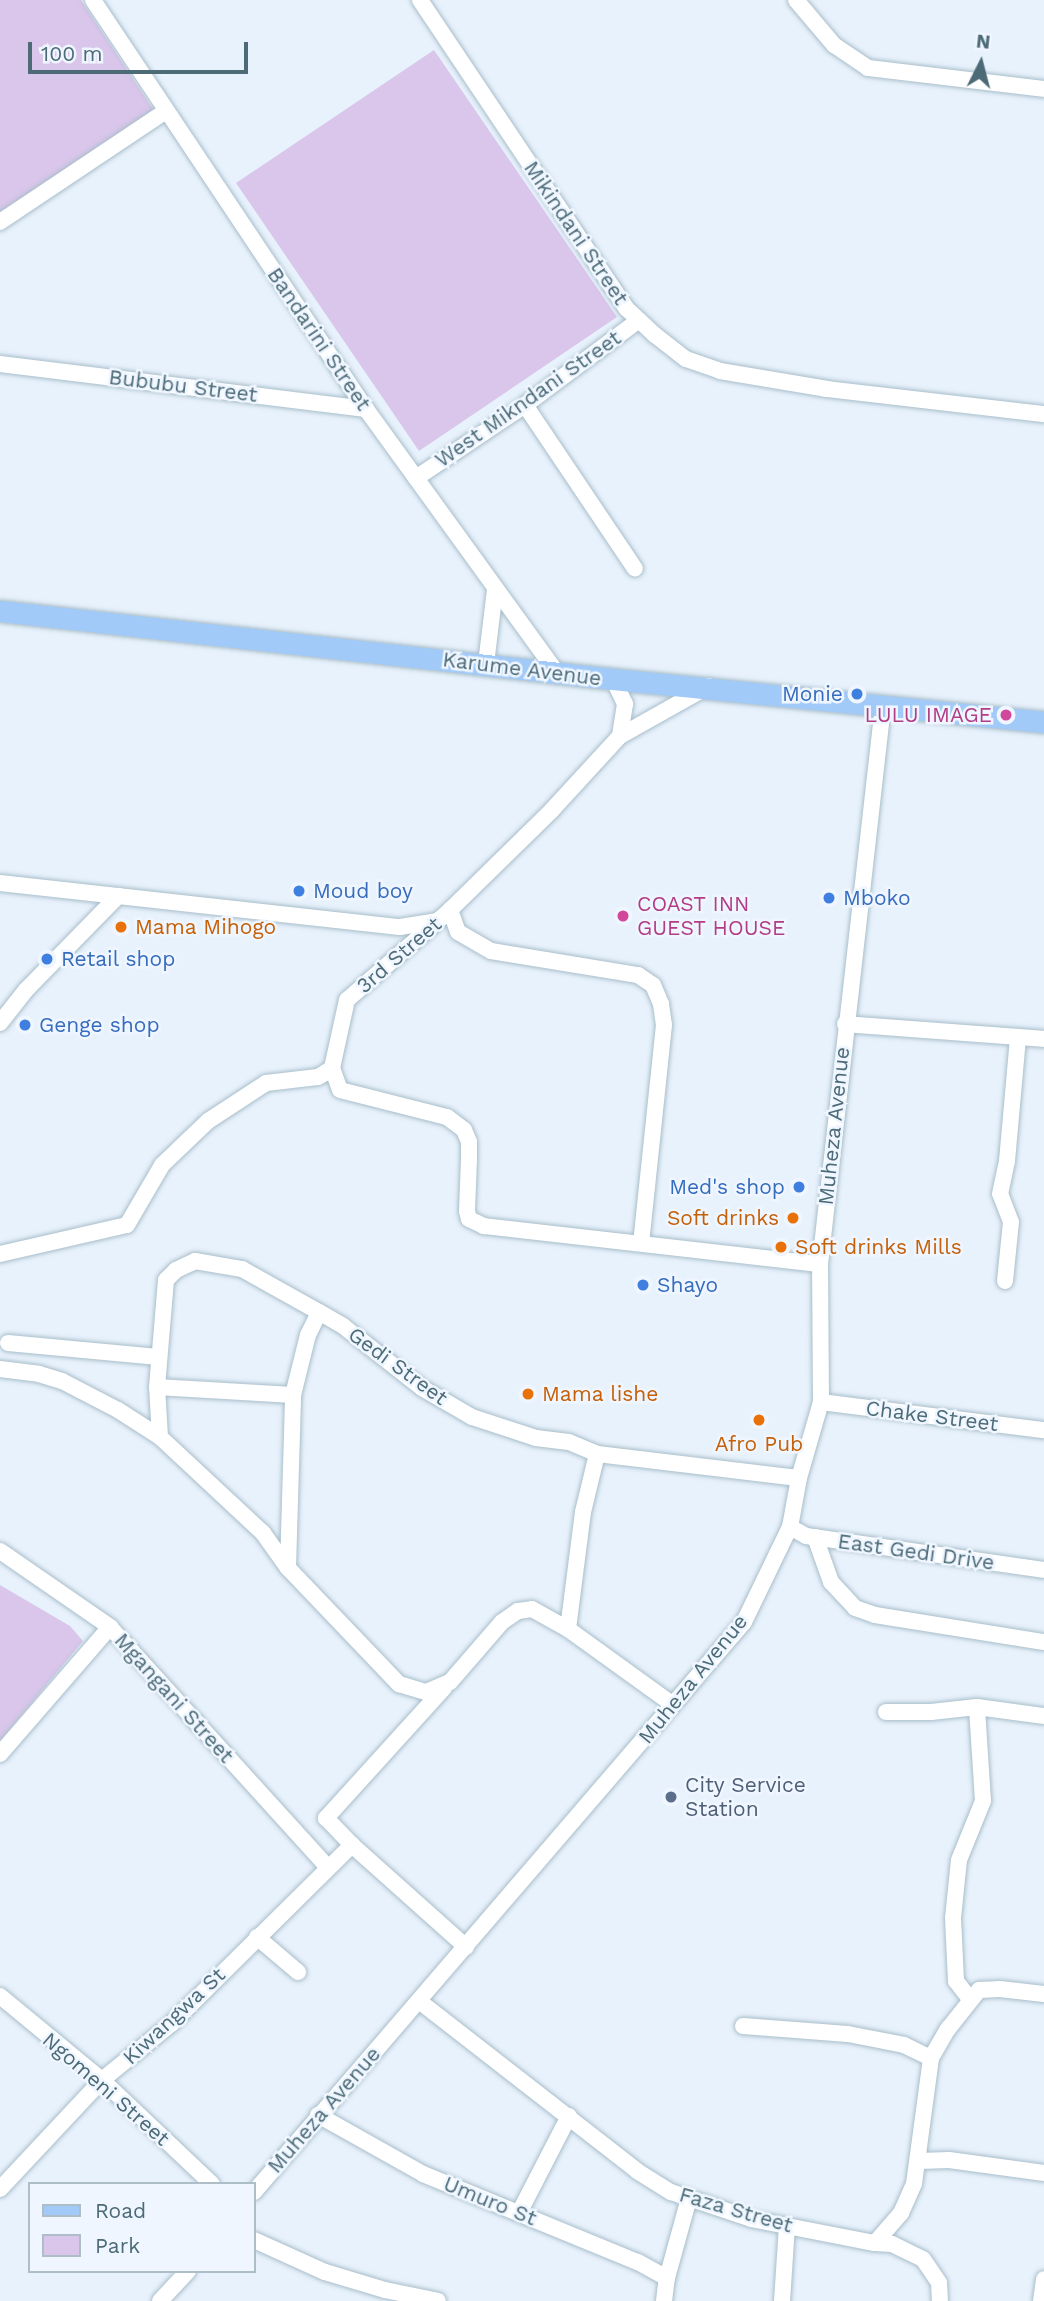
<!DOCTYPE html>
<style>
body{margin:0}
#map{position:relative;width:1044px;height:2301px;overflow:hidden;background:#e8f2fc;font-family:"Work Sans",sans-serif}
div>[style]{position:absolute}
.green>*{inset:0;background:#d9c6ea}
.roads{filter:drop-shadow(0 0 2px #a8beca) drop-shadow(0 0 2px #a8beca)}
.minor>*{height:16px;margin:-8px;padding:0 8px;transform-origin:8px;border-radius:8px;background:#fff}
.major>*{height:21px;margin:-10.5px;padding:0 10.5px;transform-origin:10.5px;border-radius:10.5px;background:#a2caf9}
.dots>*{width:19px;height:19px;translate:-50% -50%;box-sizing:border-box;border:4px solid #eff6ff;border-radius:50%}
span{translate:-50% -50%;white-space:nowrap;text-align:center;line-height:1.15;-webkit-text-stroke:5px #eff6ff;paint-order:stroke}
.street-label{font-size:21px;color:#4c6b77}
.shop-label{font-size:21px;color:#366cbe}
.right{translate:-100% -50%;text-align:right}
.left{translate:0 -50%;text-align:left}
.hotel-label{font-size:21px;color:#b23c85}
.food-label{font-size:21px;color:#c56008}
.service-label{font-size:21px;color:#4e5e75}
.legend{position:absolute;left:28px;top:2182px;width:228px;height:91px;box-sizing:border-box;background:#eff6ff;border:2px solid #aebec9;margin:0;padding:9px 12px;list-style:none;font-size:21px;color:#4c6b77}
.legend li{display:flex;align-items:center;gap:14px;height:35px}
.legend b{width:35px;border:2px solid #aebec9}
.north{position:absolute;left:946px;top:28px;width:70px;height:70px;-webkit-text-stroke:5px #eff6ff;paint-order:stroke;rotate:6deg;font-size:19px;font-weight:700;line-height:28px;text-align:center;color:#4c6b77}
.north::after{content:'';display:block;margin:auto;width:24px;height:32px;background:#4c6b77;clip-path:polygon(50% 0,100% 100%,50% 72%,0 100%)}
.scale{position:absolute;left:28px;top:42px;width:220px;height:32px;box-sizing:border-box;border:4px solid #4c6b77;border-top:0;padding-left:9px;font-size:21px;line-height:24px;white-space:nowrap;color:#4c6b77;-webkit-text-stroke:5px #eff6ff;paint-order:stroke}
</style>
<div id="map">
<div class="green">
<div style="clip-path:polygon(0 0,81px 0,155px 112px,0 216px)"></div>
<div style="clip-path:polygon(434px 50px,617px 317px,419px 451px,236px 183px)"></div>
<div style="clip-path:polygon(0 1585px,70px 1626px,83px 1641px,0 1741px)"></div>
</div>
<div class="roads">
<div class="minor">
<div style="left:93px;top:0;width:492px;rotate:56.3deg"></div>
<div style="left:366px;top:409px;width:324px;rotate:54.1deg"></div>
<div style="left:420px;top:0;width:371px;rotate:56.2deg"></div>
<div style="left:626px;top:308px;width:40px;rotate:43deg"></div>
<div style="left:655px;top:335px;width:39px;rotate:38deg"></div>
<div style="left:686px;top:359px;width:36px;rotate:19deg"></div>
<div style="left:720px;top:371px;width:109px;rotate:9.5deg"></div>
<div style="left:827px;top:389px;width:218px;rotate:6.6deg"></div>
<div style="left:796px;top:0;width:59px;rotate:49.8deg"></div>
<div style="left:834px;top:45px;width:41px;rotate:34.1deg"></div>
<div style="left:868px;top:68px;width:177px;rotate:6.8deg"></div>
<div style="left:0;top:222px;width:200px;rotate:-33.8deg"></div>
<div style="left:0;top:364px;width:369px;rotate:7deg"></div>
<div style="left:525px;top:405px;width:197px;rotate:56.1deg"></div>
<div style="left:416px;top:478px;width:131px;rotate:-33.8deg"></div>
<div style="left:525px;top:405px;width:142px;rotate:-36.7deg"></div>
<div style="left:486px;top:664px;width:75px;rotate:-83.1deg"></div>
<div style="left:613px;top:679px;width:28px;rotate:64deg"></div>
<div style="left:625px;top:704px;width:32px;rotate:99deg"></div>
<div style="left:0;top:883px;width:402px;rotate:6.3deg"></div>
<div style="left:400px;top:927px;width:37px;rotate:-9deg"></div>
<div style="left:450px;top:910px;width:23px;rotate:70deg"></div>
<div style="left:458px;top:932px;width:38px;rotate:30deg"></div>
<div style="left:491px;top:951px;width:149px;rotate:9.3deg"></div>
<div style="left:638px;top:975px;width:18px;rotate:34deg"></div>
<div style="left:653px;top:985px;width:21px;rotate:67deg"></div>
<div style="left:661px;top:1004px;width:21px;rotate:82deg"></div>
<div style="left:664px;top:1025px;width:219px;rotate:96deg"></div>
<div style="left:0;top:1023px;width:42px;rotate:-51.8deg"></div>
<div style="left:26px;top:990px;width:132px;rotate:-45.6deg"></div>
<div style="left:845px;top:1024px;width:200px;rotate:4.3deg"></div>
<div style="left:332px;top:1068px;width:23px;rotate:70deg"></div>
<div style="left:340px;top:1090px;width:110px;rotate:14.2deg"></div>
<div style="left:447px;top:1117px;width:21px;rotate:37deg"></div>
<div style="left:464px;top:1130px;width:13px;rotate:67deg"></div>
<div style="left:469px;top:1142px;width:17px;rotate:90deg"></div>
<div style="left:469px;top:1159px;width:52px;rotate:92.2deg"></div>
<div style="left:467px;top:1211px;width:8px;rotate:76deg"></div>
<div style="left:469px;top:1219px;width:17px;rotate:25deg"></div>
<div style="left:484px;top:1226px;width:338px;rotate:6.5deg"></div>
<div style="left:0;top:1254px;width:130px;rotate:-12.9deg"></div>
<div style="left:127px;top:1225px;width:69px;rotate:-59.7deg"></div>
<div style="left:162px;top:1165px;width:64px;rotate:-43.7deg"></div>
<div style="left:208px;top:1121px;width:69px;rotate:-33.2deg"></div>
<div style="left:266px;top:1083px;width:52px;rotate:-6.6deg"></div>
<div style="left:318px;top:1077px;width:8px;rotate:-30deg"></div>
<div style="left:325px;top:1073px;width:9px;rotate:-36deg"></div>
<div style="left:332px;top:1068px;width:70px;rotate:-77.6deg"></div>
<div style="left:347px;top:1000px;width:137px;rotate:-41.1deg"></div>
<div style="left:450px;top:910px;width:141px;rotate:-44.4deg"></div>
<div style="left:551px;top:811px;width:102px;rotate:-47.4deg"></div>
<div style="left:620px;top:736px;width:102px;rotate:-29.3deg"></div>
<div style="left:1005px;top:1281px;width:59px;rotate:-84.2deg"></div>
<div style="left:1011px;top:1222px;width:30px;rotate:-111deg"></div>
<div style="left:1000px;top:1194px;width:34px;rotate:-78deg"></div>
<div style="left:1007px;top:1161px;width:123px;rotate:-84.9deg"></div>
<div style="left:8px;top:1343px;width:151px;rotate:5.3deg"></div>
<div style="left:0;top:1369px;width:39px;rotate:7deg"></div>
<div style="left:39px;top:1374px;width:24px;rotate:17deg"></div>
<div style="left:62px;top:1381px;width:63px;rotate:27.4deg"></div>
<div style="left:118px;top:1410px;width:50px;rotate:32.7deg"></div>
<div style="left:160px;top:1437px;width:141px;rotate:43deg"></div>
<div style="left:263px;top:1533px;width:43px;rotate:54.5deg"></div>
<div style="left:288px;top:1568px;width:161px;rotate:46.3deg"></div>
<div style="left:399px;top:1684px;width:28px;rotate:17deg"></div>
<div style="left:426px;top:1692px;width:26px;rotate:-23deg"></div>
<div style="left:450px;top:1682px;width:79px;rotate:-49.1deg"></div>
<div style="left:502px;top:1622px;width:19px;rotate:-35deg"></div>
<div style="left:518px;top:1611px;width:14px;rotate:-8deg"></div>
<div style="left:532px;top:1609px;width:41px;rotate:29.1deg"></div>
<div style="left:568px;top:1629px;width:128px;rotate:35.8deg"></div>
<div style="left:157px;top:1387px;width:136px;rotate:3.4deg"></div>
<div style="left:821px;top:1402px;width:225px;rotate:7.2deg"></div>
<div style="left:160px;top:1437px;width:50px;rotate:-93.4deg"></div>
<div style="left:157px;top:1387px;width:107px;rotate:-85.2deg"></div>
<div style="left:166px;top:1280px;width:14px;rotate:-45deg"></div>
<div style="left:176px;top:1270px;width:21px;rotate:-25deg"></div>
<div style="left:195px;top:1261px;width:48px;rotate:9.7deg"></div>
<div style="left:242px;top:1269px;width:88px;rotate:29.2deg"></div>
<div style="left:319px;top:1312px;width:28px;rotate:30deg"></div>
<div style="left:343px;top:1326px;width:100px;rotate:38.1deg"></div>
<div style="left:422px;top:1388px;width:58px;rotate:30.1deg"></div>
<div style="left:472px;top:1417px;width:67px;rotate:18.2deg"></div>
<div style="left:536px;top:1438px;width:33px;rotate:7deg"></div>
<div style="left:569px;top:1442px;width:30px;rotate:23deg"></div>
<div style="left:597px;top:1454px;width:203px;rotate:6.8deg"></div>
<div style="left:790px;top:1527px;width:18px;rotate:29deg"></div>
<div style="left:806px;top:1536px;width:240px;rotate:8.1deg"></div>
<div style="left:815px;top:1537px;width:48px;rotate:70.4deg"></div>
<div style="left:831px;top:1582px;width:35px;rotate:47deg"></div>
<div style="left:855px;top:1608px;width:21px;rotate:19deg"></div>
<div style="left:875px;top:1615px;width:171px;rotate:9.1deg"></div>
<div style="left:0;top:1551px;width:134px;rotate:34.6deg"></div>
<div style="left:110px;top:1627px;width:324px;rotate:47.8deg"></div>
<div style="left:288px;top:1568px;width:173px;rotate:-88.3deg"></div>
<div style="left:293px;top:1395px;width:62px;rotate:-76deg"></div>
<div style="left:308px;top:1335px;width:25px;rotate:-64deg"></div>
<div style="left:568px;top:1629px;width:118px;rotate:-82.7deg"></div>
<div style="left:583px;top:1512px;width:60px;rotate:-76.4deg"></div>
<div style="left:444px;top:1688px;width:176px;rotate:132.2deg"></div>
<div style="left:326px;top:1818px;width:37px;rotate:46deg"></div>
<div style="left:352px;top:1845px;width:153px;rotate:41.8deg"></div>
<div style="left:886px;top:1712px;width:45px"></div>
<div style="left:931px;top:1712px;width:46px;rotate:-6.2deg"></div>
<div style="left:977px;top:1707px;width:68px;rotate:7.7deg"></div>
<div style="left:0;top:1754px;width:168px;rotate:-49.1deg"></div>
<div style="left:257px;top:1937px;width:54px;rotate:40.5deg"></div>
<div style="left:0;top:1996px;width:132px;rotate:39.5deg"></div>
<div style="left:102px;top:2080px;width:151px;rotate:43.4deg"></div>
<div style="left:970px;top:1999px;width:23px;rotate:-128deg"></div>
<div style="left:956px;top:1981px;width:63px;rotate:-92.7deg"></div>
<div style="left:953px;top:1918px;width:58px;rotate:-84.1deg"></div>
<div style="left:959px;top:1860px;width:64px;rotate:-67.9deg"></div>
<div style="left:983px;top:1801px;width:94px;rotate:-93.7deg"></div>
<div style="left:419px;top:2001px;width:276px;rotate:37.9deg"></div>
<div style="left:637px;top:2171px;width:40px;rotate:32deg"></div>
<div style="left:671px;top:2192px;width:84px;rotate:18.6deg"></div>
<div style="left:751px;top:2219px;width:126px;rotate:11deg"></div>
<div style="left:875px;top:2243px;width:40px;rotate:-49deg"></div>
<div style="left:901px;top:2213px;width:32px;rotate:-66deg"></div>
<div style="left:914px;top:2184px;width:127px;rotate:-82.3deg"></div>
<div style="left:931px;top:2058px;width:34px;rotate:-60deg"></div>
<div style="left:948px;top:2029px;width:50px;rotate:-51.5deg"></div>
<div style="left:979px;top:1990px;width:21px;rotate:-3deg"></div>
<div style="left:1000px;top:1989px;width:44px;rotate:6.5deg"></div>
<div style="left:743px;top:2026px;width:105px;rotate:4.4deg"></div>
<div style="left:848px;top:2034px;width:57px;rotate:11.1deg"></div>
<div style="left:904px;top:2045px;width:30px;rotate:26deg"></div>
<div style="left:318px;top:2115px;width:120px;rotate:29.3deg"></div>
<div style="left:423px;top:2174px;width:232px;rotate:22.3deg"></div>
<div style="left:638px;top:2262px;width:33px;rotate:29deg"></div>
<div style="left:919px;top:2161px;width:30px;rotate:-2deg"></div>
<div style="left:949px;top:2160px;width:96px;rotate:7.8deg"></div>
<div style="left:0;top:2189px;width:149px;rotate:-46.9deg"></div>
<div style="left:102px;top:2080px;width:89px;rotate:-39.1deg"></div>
<div style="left:171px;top:2024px;width:255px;rotate:-44.7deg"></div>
<div style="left:254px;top:2192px;width:752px;rotate:-49.32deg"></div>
<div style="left:744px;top:1622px;width:106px;rotate:-64.2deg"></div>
<div style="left:790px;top:1527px;width:50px;rotate:-79.6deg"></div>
<div style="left:799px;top:1478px;width:79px;rotate:-73.9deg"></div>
<div style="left:821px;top:1402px;width:138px;rotate:-90.4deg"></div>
<div style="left:820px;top:1264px;width:562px;rotate:-83.56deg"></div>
<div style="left:519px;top:2213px;width:109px;rotate:-62.7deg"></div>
<div style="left:254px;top:2240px;width:78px;rotate:24.3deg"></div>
<div style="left:325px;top:2272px;width:63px;rotate:16.7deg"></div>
<div style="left:385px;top:2290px;width:54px;rotate:11.7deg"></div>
<div style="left:875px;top:2243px;width:17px;rotate:3deg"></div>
<div style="left:892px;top:2244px;width:34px;rotate:26deg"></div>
<div style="left:923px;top:2259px;width:29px;rotate:56deg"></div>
<div style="left:939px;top:2283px;width:18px;rotate:87deg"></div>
<div style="left:160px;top:2301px;width:41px;rotate:-47deg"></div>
<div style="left:664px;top:2301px;width:23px;rotate:-83deg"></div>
<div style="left:667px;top:2278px;width:83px;rotate:-74.6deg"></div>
<div style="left:782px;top:2301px;width:75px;rotate:-86.2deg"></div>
<div style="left:1041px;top:2301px;width:22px;rotate:-82deg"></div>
</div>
<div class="major">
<div style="left:0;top:611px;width:617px;rotate:6.33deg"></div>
<div style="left:613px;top:679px;width:433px;rotate:5.7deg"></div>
</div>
</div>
<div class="dots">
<div style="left:857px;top:694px;background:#3f7fe0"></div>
<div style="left:1006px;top:715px;background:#d1479c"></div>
<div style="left:299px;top:891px;background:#3f7fe0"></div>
<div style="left:829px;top:898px;background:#3f7fe0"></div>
<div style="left:623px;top:916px;background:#d1479c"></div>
<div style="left:121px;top:927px;background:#e8710a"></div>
<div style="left:47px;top:959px;background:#3f7fe0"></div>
<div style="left:25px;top:1025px;background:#3f7fe0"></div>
<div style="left:799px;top:1187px;background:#3f7fe0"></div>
<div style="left:793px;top:1218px;background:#e8710a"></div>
<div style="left:781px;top:1247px;background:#e8710a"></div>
<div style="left:643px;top:1285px;background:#3f7fe0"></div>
<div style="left:528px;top:1394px;background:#e8710a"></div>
<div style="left:759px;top:1420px;background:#e8710a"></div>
<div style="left:671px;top:1797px;background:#5c6f8a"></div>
</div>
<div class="street-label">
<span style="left:576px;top:233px;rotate:56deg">Mikindani Street</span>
<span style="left:319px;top:339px;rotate:56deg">Bandarini Street</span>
<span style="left:183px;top:386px;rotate:7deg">Bububu Street</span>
<span style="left:528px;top:399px;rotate:-35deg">West Mikndani Street</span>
<span style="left:522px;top:669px;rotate:7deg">Karume Avenue</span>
<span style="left:399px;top:955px;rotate:-41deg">3rd Street</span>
<span style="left:834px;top:1126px;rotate:-84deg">Muheza Avenue</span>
<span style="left:398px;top:1366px;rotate:36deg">Gedi Street</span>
<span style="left:932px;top:1416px;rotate:7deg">Chake Street</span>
<span style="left:916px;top:1552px;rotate:8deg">East Gedi Drive</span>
<span style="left:693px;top:1679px;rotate:-51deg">Muheza Avenue</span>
<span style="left:174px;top:1698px;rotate:48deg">Mgangani Street</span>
<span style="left:174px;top:2016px;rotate:-43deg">Kiwangwa St</span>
<span style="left:106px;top:2089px;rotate:41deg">Ngomeni Street</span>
<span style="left:324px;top:2110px;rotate:-49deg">Muheza Avenue</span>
<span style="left:490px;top:2201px;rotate:22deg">Umuro St</span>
<span style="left:736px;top:2210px;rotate:16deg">Faza Street</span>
</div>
<div class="shop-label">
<span class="right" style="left:843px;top:694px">Monie</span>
<span class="left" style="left:313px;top:891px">Moud boy</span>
<span class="left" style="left:843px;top:898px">Mboko</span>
<span class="left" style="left:61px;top:959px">Retail shop</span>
<span class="left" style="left:39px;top:1025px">Genge shop</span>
<span class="right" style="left:785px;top:1187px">Med's shop</span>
<span class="left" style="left:657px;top:1285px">Shayo</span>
</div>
<div class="hotel-label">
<span class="right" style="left:992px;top:715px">LULU IMAGE</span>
<span class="left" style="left:637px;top:916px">COAST INN<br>GUEST HOUSE</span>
</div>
<div class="food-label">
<span class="left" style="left:135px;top:927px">Mama Mihogo</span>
<span class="right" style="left:779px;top:1218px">Soft drinks</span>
<span class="left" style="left:795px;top:1247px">Soft drinks Mills</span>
<span class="left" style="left:542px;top:1394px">Mama lishe</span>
<span style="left:759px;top:1444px">Afro Pub</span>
</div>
<div class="service-label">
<span class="left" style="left:685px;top:1797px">City Service<br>Station</span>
</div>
<ul class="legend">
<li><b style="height:9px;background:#a2caf9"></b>Road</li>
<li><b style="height:19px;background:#d9c6ea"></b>Park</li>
</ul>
<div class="north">N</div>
<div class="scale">100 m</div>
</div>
